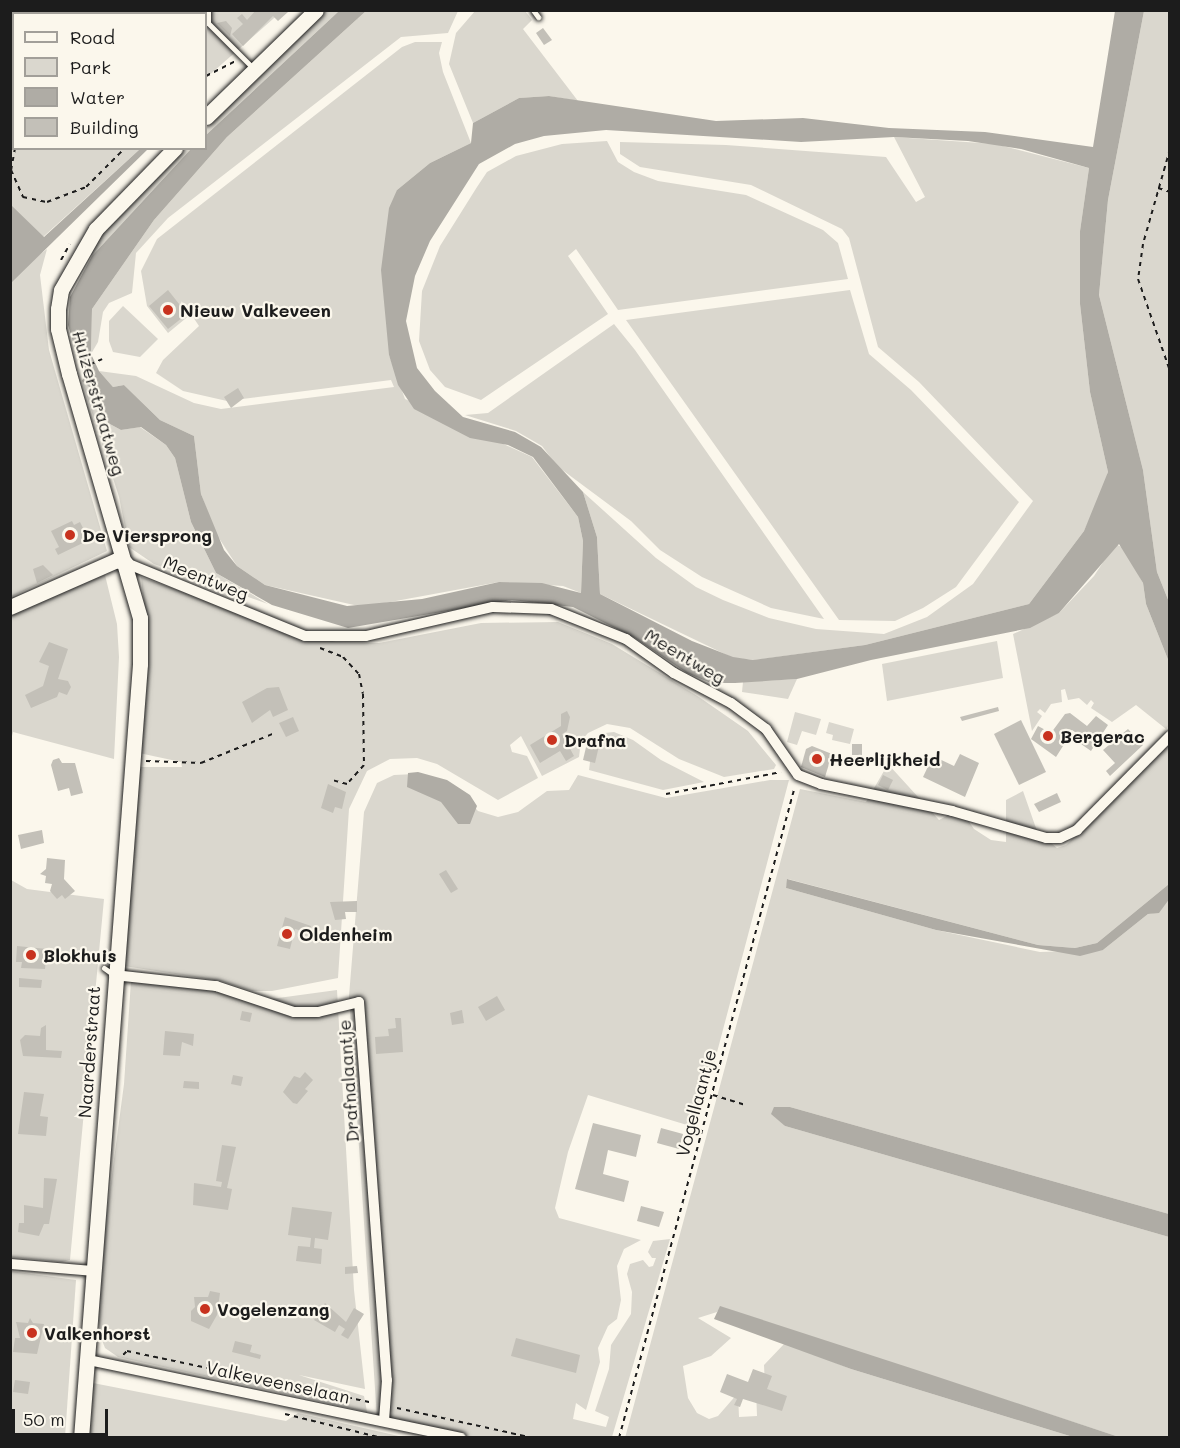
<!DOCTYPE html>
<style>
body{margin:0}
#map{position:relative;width:1180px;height:1448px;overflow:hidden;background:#fbf7ec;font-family:Mali,sans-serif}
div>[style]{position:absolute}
.green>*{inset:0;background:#dad7ce}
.water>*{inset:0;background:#afaca5}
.building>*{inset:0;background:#c3c0b8}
.path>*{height:2px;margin-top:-1px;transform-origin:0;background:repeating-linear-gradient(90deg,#1c1c1c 0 4.5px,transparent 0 9px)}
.roads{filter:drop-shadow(0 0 2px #1c1c1c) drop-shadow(0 0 2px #1c1c1c)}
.lane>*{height:5px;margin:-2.5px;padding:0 2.5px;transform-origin:2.5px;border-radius:2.5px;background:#fbf7ec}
.street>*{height:10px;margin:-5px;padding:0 5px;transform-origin:5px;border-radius:5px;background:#fbf7ec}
.secondary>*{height:15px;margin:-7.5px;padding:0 7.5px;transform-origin:7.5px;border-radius:7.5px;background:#fbf7ec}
.dots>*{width:16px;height:16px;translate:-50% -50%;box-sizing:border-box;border:3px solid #fbf7ec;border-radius:50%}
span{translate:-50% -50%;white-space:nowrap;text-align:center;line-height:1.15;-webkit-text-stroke:4.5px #fbf7ec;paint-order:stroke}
.poi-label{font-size:18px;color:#1c1c1c;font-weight:700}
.left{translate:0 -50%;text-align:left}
.street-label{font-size:18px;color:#1c1c1c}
.frame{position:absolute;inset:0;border:12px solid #1c1c1c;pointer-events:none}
.legend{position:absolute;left:12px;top:12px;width:195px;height:138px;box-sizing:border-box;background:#fbf7ec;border:2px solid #a29f99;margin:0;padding:8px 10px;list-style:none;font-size:18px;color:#1c1c1c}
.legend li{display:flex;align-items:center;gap:12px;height:30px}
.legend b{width:30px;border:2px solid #a29f99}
.scale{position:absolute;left:12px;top:1409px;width:96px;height:27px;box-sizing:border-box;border:3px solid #1c1c1c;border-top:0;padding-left:8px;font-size:18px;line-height:21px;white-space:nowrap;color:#1c1c1c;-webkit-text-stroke:4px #fbf7ec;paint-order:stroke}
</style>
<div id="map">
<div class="green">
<div style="clip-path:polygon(10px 11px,282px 11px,206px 78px,206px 14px,14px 14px,14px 148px,140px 149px,43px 237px,31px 261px,47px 249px,40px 275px,49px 350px,107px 551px,11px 597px)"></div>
<div style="clip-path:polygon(326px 11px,339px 11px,206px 135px,206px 128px)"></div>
<div style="clip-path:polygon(366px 11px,458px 11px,448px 33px,401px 37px,168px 218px,136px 253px,132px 293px,109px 303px,103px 312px,98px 342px,91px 354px,92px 309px,154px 220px,227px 137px)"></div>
<div style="clip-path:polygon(475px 11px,525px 11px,532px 20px,523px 29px,578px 101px,549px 96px,519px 98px,473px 123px,449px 64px,456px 33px)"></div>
<div style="clip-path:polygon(1144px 11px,1169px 11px,1169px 602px,1157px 572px,1143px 470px,1099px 295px,1108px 200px)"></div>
<div style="clip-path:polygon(415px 42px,442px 42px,439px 53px,443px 72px,471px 143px,430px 163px,397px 190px,389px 355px,405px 399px,532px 457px,578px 517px,583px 541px,581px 593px,563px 586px,499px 582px,363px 607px,265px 585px,237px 566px,215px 532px,201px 494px,194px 436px,160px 420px,124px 385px,113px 387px,99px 371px,136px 376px,194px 403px,221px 409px,394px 387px,391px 380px,227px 401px,183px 391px,156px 373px,163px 360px,199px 326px,191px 314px,168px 333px,147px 306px,141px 271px,157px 239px,402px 47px)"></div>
<div style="clip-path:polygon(894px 137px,995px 144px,1089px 168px,1080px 231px,1080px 304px,1090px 392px,1108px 472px,1103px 490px,1084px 531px,1029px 604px,865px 645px,754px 660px,733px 658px,600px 594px,597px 537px,583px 492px,656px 558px,696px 587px,723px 600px,769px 618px,816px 629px,884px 634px,927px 617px,973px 584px,1033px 501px,919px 382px,878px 347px,849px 238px,842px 229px,751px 185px,640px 167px,620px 154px,620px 142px,726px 145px,886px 157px,916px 202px,925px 197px)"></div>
<div style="clip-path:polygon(607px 141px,618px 162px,634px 172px,658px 181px,746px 195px,823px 230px,838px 243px,848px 279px,618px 310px,576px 249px,568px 256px,608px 314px,481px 400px,445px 387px,430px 370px,419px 341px,422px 291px,440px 246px,477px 187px,487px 172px,516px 156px,562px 144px)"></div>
<div style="clip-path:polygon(185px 149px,191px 149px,92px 256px,88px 251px,115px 217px)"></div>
<div style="clip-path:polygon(850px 290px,869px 354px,911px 390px,1019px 502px,956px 587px,923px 608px,895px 621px,839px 620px,626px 320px)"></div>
<div style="clip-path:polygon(123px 306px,158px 339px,140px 357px,113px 352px,109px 341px,109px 321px)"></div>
<div style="clip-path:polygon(614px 324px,635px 350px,824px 619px,771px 608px,702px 577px,660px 550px,631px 521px,557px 466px,542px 446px,516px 431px,465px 415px,488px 413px)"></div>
<div style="clip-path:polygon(82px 381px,101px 397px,108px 423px,121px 430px,140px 427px,166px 445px,175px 458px,191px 522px,216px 573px,268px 604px,154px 564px,129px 547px,119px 497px)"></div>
<div style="clip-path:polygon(1115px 544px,1124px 548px,1143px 583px,1146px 604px,1169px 662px,1169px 726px,1166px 729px,1136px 705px,1112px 722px,1091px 708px,1094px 703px,1091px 700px,1087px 705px,1079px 698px,1068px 700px,1065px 689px,1061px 690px,1062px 702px,1051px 704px,1045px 713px,1040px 709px,1037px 712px,1042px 716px,1032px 731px,1013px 634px,1059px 613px,1094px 576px)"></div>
<div style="clip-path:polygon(104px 571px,117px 624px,119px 657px,114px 759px,13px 732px,11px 740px,11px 615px)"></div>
<div style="clip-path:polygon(141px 577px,269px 623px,336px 642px,379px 643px,481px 623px,558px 622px,612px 644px,699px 697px,748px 731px,776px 765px,774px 769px,724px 777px,679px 759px,630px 728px,607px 724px,588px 733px,581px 741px,579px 757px,542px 776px,521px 736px,510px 745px,512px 752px,527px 756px,538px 778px,498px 800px,437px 764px,417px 758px,390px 759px,367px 771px,349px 809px,338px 978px,272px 991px,252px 991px,221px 981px,124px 966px,138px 767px,182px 767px,181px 762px,139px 753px,147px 631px)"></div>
<div style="clip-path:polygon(997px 641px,1003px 678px,887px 701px,882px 664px)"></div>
<div style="clip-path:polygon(797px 679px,788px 699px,742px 692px,743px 682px)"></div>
<div style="clip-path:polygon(795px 712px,821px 719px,816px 735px,802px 731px,797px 745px,787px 742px)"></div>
<div style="clip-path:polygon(829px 722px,854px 729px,850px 744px,832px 740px,833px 735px,826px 733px)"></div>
<div style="clip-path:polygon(614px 732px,633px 740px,661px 760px,704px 782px,663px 790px,589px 770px,592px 746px,605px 733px)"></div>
<div style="clip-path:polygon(1169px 745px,1169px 884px,1097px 943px,1075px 948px,1038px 945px,788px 879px,786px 888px,936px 930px,1040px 952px,1103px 950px,1148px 914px,1159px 912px,1169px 898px,1169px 1214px,790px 1107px,774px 1107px,785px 1126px,1169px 1237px,1169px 1437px,1119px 1437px,721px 1307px,717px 1312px,698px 1318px,731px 1338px,711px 1356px,683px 1366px,688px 1398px,697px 1413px,709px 1419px,718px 1416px,738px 1393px,739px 1417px,757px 1416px,756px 1389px,765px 1388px,764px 1365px,785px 1343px,851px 1369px,1073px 1437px,625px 1438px,800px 789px,866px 802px,888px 764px,939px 820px,960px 809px,974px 829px,991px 840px,1006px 842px,1006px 800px,1023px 791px,1037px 831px,1057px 848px,1066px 845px)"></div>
<div style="clip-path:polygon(415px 774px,463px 795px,478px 811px,498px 817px,518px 812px,547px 791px,569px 790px,578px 775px,666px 798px,770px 780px,789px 780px,697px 1128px,588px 1095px,568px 1152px,555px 1208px,559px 1218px,641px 1240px,624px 1249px,617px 1266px,621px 1300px,617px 1319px,608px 1326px,598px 1348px,600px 1362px,586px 1410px,576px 1403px,573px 1419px,606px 1427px,609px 1417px,595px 1411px,609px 1369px,611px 1345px,631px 1314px,632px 1292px,627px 1274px,630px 1264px,643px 1260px,649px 1267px,653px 1266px,656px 1258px,652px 1258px,648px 1252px,653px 1241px,670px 1239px,612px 1437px,460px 1437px,377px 1419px,349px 996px,364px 812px,377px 783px,394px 775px)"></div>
<div style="clip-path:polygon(11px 880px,27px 889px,104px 899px,70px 1260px,62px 1262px,11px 1257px)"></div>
<div style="clip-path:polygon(131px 981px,213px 989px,256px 1001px,337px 990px,354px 1290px,365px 1389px,299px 1375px,364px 1396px,367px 1412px,118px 1357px,105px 1348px,100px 1335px,98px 1310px,102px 1250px,124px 1084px)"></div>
<div style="clip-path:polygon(10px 1271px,76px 1280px,65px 1437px,11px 1437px)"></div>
<div style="clip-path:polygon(93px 1383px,286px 1421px,298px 1413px,403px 1437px,89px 1437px)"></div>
</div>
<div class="water">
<div style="clip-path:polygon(evenodd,339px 11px,366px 11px,227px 137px,154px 220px,92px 309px,91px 354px,99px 371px,113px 387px,124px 385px,160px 420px,194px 436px,201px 494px,224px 550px,237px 566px,265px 585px,347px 606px,422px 599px,499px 582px,542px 583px,581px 593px,583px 541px,578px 517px,533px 457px,508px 445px,470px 438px,414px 409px,398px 385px,389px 355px,381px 270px,389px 208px,397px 190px,430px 163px,471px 143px,473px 123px,519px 98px,549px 96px,716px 121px,803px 118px,889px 128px,985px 132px,1093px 147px,1115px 11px,1144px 11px,1108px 200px,1099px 295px,1143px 470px,1157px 572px,1169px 602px,1169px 662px,1146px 604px,1143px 583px,1119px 544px,1059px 613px,1030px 628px,871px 660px,797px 679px,735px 683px,711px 683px,687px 673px,635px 638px,573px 607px,512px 600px,348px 628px,272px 605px,216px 573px,191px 522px,175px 458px,166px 445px,141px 427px,121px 430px,108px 423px,101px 397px,82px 381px,84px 377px,68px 325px,70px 297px,92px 256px,190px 150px,206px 148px,206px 135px,339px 11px,606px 130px,801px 142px,894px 137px,968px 141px,1021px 149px,1089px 168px,1080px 231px,1080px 304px,1090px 392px,1108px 472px,1084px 531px,1029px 604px,865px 645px,753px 660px,733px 657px,692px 641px,600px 594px,597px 537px,583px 492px,541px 447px,515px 432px,463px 417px,435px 391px,417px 368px,406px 321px,415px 276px,430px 241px,479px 164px,515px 144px,544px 136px,606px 130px)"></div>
<div style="clip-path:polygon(140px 149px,148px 149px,11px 283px,11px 205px,44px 237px)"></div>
<div style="clip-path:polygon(418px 772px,447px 780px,470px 795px,477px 806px,470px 824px,458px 824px,441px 802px,407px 787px,408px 773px)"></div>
<div style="clip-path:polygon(787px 879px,1038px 945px,1075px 948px,1097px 943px,1169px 884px,1170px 898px,1159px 913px,1148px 914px,1103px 950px,1080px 956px,936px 930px,786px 888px)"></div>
<div style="clip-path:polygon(774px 1107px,790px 1107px,1169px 1214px,1169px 1237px,785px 1126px,771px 1114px)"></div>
<div style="clip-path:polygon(720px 1306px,929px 1374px,1119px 1437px,1073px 1437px,851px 1369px,714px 1319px)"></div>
</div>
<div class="building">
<div style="clip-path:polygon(120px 10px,143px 10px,155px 14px,120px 14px)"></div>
<div style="clip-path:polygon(256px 10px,288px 12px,278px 21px,273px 16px,243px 46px,232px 34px,243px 24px,237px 18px,242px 14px,247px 20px)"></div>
<div style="clip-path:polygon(226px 21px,232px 28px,230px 36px,217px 23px)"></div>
<div style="clip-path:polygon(543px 28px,552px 40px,544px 45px,536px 33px)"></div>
<div style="clip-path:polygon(168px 290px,187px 314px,168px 329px,149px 306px)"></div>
<div style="clip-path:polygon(238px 388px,244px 398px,231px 408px,224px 397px)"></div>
<div style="clip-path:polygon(72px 521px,74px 525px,80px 522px,89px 540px,58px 555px,55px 549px,59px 547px,51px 531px)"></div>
<div style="clip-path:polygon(43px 565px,53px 575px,37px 583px,33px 569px)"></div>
<div style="clip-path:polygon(49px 642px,68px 649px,58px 679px,68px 681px,71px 687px,67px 695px,59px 692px,57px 697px,31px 708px,25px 695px,43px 686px,49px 666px,39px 662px)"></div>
<div style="clip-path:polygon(279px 687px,288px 710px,273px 717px,270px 710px,252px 723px,242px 702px,267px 688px)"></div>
<div style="clip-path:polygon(998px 707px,999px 711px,962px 721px,960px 717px)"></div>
<div style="clip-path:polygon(567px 711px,570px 717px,567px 731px,562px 734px,574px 756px,566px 761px,560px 751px,540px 763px,530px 745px,561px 726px,561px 714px)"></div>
<div style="clip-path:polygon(1070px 713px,1087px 726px,1096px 716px,1108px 725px,1091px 751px,1081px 744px,1085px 739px,1072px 730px,1059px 743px,1063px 746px,1056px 757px,1031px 739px,1038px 726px,1051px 733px,1065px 714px)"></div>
<div style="clip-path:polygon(293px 717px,299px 731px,286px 737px,279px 723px)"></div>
<div style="clip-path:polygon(1021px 720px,1046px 772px,1019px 785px,994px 734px)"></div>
<div style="clip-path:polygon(1128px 729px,1143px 745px,1110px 776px,1106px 771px,1115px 763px,1103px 750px)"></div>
<div style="clip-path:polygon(587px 743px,599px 746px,595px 763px,583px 760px)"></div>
<div style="clip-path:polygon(852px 744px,862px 744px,862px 755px,852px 755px)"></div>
<div style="clip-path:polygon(812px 746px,832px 754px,825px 777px,801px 767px,806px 749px)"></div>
<div style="clip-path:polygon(960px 754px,979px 763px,965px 797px,923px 777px,933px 756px,954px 766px)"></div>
<div style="clip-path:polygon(59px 758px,62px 763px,75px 763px,83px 793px,71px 796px,69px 788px,58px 791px,51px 765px,53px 760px)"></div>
<div style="clip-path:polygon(883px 775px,893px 780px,888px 790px,878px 785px)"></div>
<div style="clip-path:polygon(328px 784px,346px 792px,342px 809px,335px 807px,333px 813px,321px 808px)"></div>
<div style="clip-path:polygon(1057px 793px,1061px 802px,1039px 812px,1034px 804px)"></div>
<div style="clip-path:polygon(42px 830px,44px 843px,21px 849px,18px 835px)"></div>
<div style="clip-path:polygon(47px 858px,65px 860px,64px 879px,75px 891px,65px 899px,62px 895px,57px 899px,50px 891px,52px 884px,45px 883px,46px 876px,40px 874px,46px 869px)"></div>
<div style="clip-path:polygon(446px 870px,458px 889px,451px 893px,439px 874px)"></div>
<div style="clip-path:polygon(357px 901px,357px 912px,345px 912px,346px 919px,335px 920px,330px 902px)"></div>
<div style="clip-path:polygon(285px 917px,311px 926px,309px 933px,295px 929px,290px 949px,277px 946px)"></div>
<div style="clip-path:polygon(17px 946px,47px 949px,45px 969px,21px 968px,22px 962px,16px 962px)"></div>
<div style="clip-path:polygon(19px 978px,42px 980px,41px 988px,19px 987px)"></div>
<div style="clip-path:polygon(497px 996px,505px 1010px,486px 1021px,478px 1007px)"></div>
<div style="clip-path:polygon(462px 1010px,464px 1023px,452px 1025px,450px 1013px)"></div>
<div style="clip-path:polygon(242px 1011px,252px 1013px,250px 1022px,240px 1020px)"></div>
<div style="clip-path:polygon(395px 1018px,401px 1018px,403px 1052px,376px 1054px,375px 1037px,389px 1036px,388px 1029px,396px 1028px)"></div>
<div style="clip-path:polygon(46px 1025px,46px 1050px,62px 1051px,61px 1058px,23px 1056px,20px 1040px,25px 1035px,40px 1036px,41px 1028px)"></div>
<div style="clip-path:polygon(165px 1031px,194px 1034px,193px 1046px,182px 1042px,180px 1056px,163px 1055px)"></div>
<div style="clip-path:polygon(305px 1072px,313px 1080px,305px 1089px,308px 1091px,297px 1104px,293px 1103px,283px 1092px,294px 1076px,300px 1078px)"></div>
<div style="clip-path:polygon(233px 1075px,243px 1077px,241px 1086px,231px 1084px)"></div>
<div style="clip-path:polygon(184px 1081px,199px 1082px,199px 1089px,183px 1088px)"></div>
<div style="clip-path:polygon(24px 1092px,44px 1094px,40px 1116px,48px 1117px,46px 1136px,18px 1134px)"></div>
<div style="clip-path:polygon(593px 1123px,641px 1135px,636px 1157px,608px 1150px,603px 1174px,629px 1181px,624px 1202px,575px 1189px)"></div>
<div style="clip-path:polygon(661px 1128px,683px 1134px,679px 1149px,657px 1143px)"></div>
<div style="clip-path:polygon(222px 1145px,236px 1147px,227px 1188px,232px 1189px,228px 1210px,193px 1205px,194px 1183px,221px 1187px,222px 1182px,216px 1181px)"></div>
<div style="clip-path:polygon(44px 1178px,57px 1179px,49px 1224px,44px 1224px,39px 1236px,18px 1232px,19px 1223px,24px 1223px,24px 1205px,43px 1208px)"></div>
<div style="clip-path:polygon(641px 1206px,664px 1212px,659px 1227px,637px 1221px)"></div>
<div style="clip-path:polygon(292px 1207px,332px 1212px,328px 1240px,315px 1238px,314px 1248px,322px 1249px,321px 1264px,296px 1261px,298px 1246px,310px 1247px,311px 1238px,288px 1235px)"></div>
<div style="clip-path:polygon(357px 1266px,358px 1273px,345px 1274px,345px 1267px)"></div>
<div style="clip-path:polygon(210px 1291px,220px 1293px,217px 1315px,209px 1329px,191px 1321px,191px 1311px,195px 1307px,194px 1297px,208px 1297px)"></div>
<div style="clip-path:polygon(325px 1303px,346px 1322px,354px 1308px,364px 1314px,348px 1339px,341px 1335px,345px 1329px,339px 1325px,335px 1332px,314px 1320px)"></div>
<div style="clip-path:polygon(30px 1318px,33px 1323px,44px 1324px,37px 1354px,13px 1352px,15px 1338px,20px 1338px,16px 1322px,28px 1323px)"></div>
<div style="clip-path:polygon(516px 1338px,580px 1355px,576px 1373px,511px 1356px)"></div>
<div style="clip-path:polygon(235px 1341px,252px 1345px,250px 1352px,261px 1355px,260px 1359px,232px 1352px)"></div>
<div style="clip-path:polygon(753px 1369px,772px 1376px,767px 1389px,787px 1396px,782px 1411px,743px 1399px,740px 1407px,734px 1405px,737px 1399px,720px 1392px,727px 1374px,748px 1382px)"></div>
<div style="clip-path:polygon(15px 1380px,30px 1382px,28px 1394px,13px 1392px)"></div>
</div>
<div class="path">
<div style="left:206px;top:76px;width:33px;rotate:-27deg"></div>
<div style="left:15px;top:148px;width:22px;rotate:100deg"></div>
<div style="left:11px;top:170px;width:30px;rotate:66deg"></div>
<div style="left:23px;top:197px;width:25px;rotate:12deg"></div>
<div style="left:47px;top:202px;width:42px;rotate:-21deg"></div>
<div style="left:86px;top:187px;width:55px;rotate:-45deg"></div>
<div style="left:1170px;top:149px;width:99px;rotate:105.9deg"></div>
<div style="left:1143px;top:244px;width:35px;rotate:98deg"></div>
<div style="left:1138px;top:279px;width:97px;rotate:70.8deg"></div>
<div style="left:1158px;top:188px;width:13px;rotate:18deg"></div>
<div style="left:1170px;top:213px;width:26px;rotate:90deg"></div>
<div style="left:61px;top:260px;width:18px;rotate:-61deg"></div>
<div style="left:82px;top:368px;width:22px;rotate:-24deg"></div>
<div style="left:320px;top:648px;width:25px;rotate:21deg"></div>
<div style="left:343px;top:657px;width:23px;rotate:47deg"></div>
<div style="left:359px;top:674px;width:20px;rotate:79deg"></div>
<div style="left:363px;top:694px;width:71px;rotate:89.2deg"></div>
<div style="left:364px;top:765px;width:25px;rotate:132deg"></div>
<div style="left:347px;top:784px;width:16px;rotate:-165deg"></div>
<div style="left:146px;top:761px;width:55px;rotate:2.1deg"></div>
<div style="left:201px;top:763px;width:80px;rotate:-22.1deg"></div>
<div style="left:666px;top:794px;width:117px;rotate:-10.8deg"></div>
<div style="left:713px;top:1095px;width:34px;rotate:17deg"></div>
<div style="left:123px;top:1355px;width:6px;rotate:-45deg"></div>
<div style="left:127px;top:1351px;width:251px;rotate:11.9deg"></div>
<div style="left:397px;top:1408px;width:140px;rotate:12.4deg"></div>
<div style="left:285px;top:1414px;width:100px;rotate:13.9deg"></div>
<div style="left:619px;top:1438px;width:675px;rotate:-74.89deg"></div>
</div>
<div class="roads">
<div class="lane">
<div style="left:208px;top:10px;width:13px;rotate:90deg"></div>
<div style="left:208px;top:23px;width:64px;rotate:45deg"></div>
<div style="left:533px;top:10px;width:9px;rotate:54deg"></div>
<div style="left:104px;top:968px;width:12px;rotate:35deg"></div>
</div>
<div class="street">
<div style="left:126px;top:563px;width:193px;rotate:22.2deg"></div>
<div style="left:305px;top:636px;width:61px"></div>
<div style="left:366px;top:636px;width:130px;rotate:-12.9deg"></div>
<div style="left:493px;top:607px;width:58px;rotate:2deg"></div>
<div style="left:551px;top:609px;width:81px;rotate:21.8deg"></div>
<div style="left:626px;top:639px;width:59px;rotate:35.3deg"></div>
<div style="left:674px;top:673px;width:64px;rotate:27.8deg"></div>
<div style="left:731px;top:703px;width:44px;rotate:36.6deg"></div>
<div style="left:766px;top:729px;width:56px;rotate:55.2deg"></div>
<div style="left:798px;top:775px;width:25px;rotate:21deg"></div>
<div style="left:821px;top:784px;width:134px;rotate:11.6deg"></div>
<div style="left:952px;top:811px;width:98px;rotate:16deg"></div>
<div style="left:1046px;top:838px;width:14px"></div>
<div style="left:1060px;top:838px;width:19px;rotate:-25deg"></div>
<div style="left:1077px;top:830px;width:132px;rotate:-45.3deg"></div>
<div style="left:114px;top:975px;width:103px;rotate:6.2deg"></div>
<div style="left:216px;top:986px;width:82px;rotate:18.4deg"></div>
<div style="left:294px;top:1012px;width:24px"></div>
<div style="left:318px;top:1012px;width:42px;rotate:-13.7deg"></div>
<div style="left:359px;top:1002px;width:379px;rotate:85.8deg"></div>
<div style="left:387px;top:1380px;width:41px;rotate:94.2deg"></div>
<div style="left:10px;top:1264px;width:83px;rotate:4.8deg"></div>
<div style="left:88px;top:1360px;width:381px;rotate:11.8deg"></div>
</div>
<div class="secondary">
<div style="left:206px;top:117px;width:153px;rotate:-44.2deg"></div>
<div style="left:10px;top:607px;width:117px;rotate:-23.7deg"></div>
<div style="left:117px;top:560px;width:9px;rotate:18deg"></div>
<div style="left:81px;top:1438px;width:776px;rotate:-85.64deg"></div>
<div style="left:140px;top:664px;width:46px;rotate:-90deg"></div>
<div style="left:140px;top:618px;width:254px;rotate:-106.2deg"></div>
<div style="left:69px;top:374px;width:46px;rotate:-103.7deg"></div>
<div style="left:58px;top:329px;width:20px;rotate:-90deg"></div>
<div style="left:58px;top:309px;width:19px;rotate:-81deg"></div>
<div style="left:61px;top:290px;width:70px;rotate:-60.2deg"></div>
<div style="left:96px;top:229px;width:113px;rotate:-45.7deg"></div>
</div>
</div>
<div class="dots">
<div style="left:168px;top:310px;background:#c8321e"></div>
<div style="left:70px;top:535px;background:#c8321e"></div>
<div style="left:1048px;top:736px;background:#c8321e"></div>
<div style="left:552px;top:740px;background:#c8321e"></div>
<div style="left:817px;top:759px;background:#c8321e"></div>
<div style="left:287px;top:934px;background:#c8321e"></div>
<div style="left:31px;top:955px;background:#c8321e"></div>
<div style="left:205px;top:1309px;background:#c8321e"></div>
<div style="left:32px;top:1333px;background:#c8321e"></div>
</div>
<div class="poi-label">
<span class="left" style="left:180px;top:310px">Nieuw Valkeveen</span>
<span class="left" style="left:82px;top:535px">De Viersprong</span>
<span class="left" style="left:1060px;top:736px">Bergerac</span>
<span class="left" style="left:564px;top:740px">Drafna</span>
<span class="left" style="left:829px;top:759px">Heerlijkheid</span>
<span class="left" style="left:299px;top:934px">Oldenheim</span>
<span class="left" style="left:43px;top:955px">Blokhuis</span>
<span class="left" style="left:217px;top:1309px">Vogelenzang</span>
<span class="left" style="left:44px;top:1333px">Valkenhorst</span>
</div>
<div class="street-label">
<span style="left:99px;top:403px;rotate:74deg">Huizerstraatweg</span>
<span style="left:206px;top:578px;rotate:22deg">Meentweg</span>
<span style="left:685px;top:656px;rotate:31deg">Meentweg</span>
<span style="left:89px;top:1052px;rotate:-86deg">Naarderstraat</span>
<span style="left:348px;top:1081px;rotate:-94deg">Drafnalaantje</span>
<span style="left:696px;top:1103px;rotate:-75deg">Vogellaantje</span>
<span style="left:278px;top:1382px;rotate:12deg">Valkeveenselaan</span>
</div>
<div class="frame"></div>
<ul class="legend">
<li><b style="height:8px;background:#fbf7ec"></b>Road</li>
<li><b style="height:16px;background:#dad7ce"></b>Park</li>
<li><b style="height:16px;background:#afaca5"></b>Water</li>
<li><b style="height:16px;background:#c3c0b8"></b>Building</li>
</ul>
<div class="scale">50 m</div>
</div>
